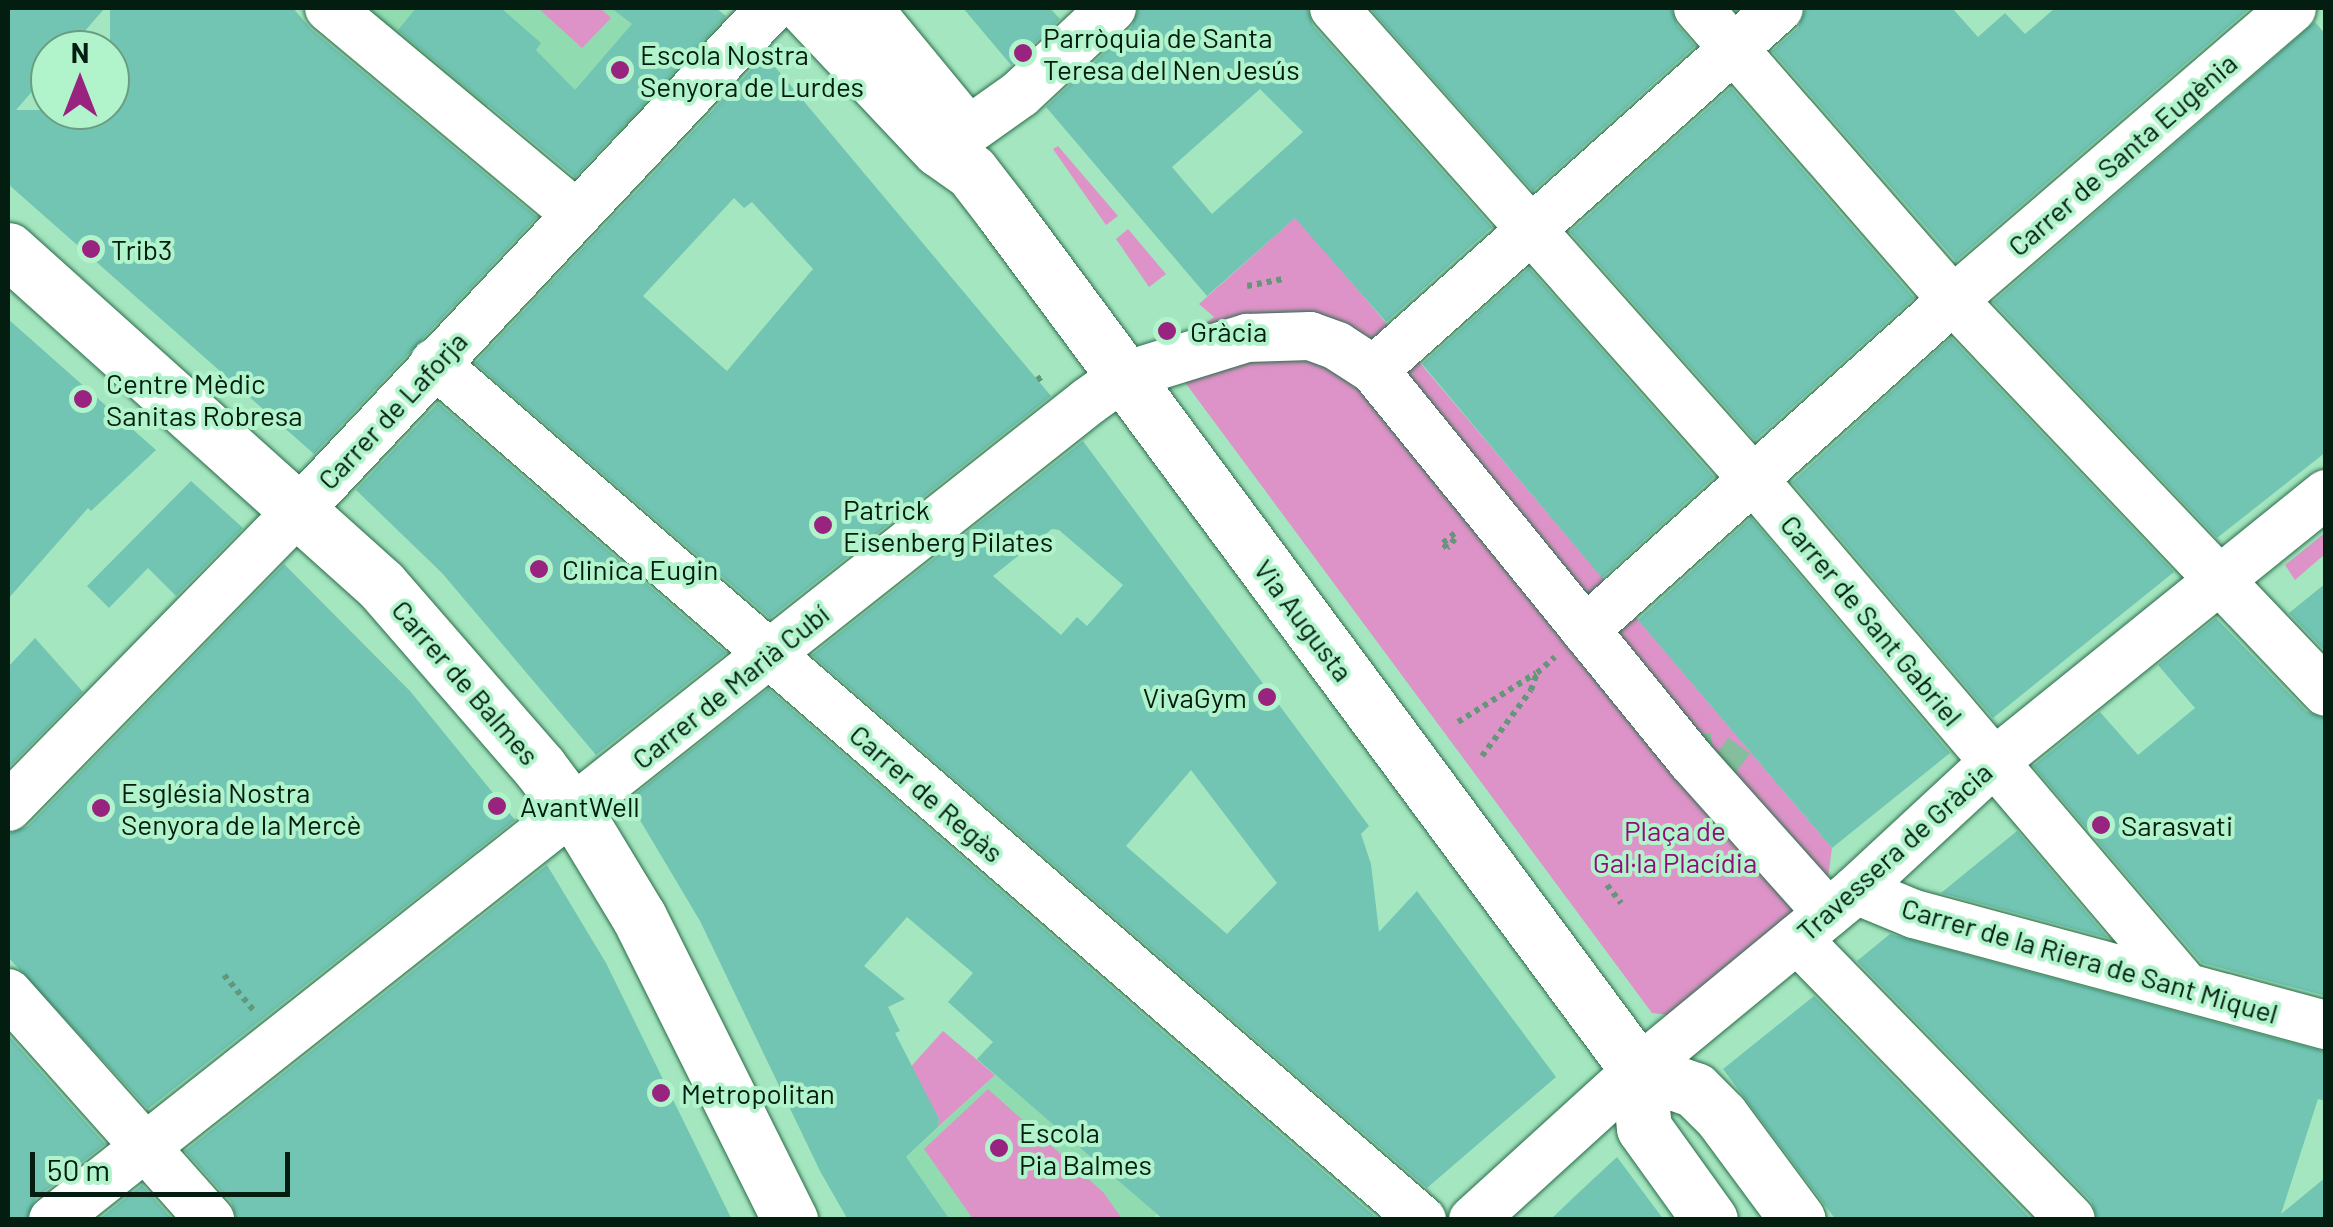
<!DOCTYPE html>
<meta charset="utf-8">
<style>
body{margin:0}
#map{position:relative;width:2333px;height:1227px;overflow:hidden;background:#a4e6bf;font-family:Barlow,sans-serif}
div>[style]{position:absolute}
.built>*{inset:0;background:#91dbb1}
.green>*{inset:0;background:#dd93c7}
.building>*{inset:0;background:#72c5b3}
.minor-tunnel>*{height:48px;margin-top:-24px;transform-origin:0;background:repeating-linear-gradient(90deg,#84be9c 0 48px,transparent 0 72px)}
.path>*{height:6px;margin-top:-3px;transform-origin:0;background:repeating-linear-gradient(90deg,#649679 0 5px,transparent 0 10px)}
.roads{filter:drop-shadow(0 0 2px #2a6c4a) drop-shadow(0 0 2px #2a6c4a)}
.minor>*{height:48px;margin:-24px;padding:0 24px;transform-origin:24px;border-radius:24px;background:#fff}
.major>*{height:55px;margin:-27.5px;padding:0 27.5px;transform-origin:27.5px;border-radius:27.5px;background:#fff}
.dots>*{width:28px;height:28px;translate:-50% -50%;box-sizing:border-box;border:5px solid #b1f4cc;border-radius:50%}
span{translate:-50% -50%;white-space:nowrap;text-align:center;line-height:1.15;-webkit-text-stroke:8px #b1f4cc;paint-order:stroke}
.poi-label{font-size:28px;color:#031d10}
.left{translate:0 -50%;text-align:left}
.right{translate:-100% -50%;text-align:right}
.street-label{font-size:28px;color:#031d10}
.park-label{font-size:28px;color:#910d77}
.frame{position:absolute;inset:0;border:10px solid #031d10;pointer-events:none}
.north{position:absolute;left:30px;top:30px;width:100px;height:100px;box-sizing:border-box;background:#b1f4cc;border:2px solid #6b9e81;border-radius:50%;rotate:0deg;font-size:28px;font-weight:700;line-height:40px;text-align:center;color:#031d10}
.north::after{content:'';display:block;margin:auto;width:35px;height:45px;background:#992480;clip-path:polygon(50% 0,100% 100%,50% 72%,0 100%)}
.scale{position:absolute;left:30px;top:1152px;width:260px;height:45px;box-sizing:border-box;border:5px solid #031d10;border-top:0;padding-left:12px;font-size:30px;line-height:35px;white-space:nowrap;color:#031d10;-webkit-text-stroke:8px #b1f4cc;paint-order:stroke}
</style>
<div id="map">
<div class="built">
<div style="clip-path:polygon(356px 8px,716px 8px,726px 20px,724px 27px,621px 139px,536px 50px,481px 113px)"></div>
<div style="clip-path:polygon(995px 1075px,1117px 1178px,1158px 1213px,1151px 1220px,848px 1220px,845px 1214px)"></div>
</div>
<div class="green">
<div style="clip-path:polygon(538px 8px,600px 8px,611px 18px,582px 48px)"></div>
<div style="clip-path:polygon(1058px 146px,1118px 216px,1106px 225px,1053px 149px)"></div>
<div style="clip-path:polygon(1296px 217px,1832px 848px,1827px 885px,1668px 1015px,1652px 1013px,1164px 354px,1214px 317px,1199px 304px)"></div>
<div style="clip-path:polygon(1128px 229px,1166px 274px,1149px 287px,1116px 239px)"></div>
<div style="clip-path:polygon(2325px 533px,2325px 554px,2295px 580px,2285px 565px)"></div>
<div style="clip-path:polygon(943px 1031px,995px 1075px,938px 1127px,939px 1119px,914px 1074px,907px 1071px)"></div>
<div style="clip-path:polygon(988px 1089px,1104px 1193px,1122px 1219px,973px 1219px,924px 1149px)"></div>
</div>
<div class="building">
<div style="clip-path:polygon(8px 8px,105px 8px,68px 50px,50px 50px,50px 71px,16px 110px,110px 110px,110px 8px,293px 8px,311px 29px,537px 217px,314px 454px,8px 184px)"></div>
<div style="clip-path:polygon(416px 8px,501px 8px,541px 43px,536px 50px,575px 90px,632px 24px,611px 8px,716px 8px,726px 16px,575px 177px,398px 30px)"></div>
<div style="clip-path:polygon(963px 8px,1050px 8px,1060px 19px,1011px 65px)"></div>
<div style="clip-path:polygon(evenodd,1139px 8px,1307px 8px,1313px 26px,1492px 227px,1386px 322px,1295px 218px,1207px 296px,1046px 107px,1131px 28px,1139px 8px,1260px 89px,1303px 132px,1212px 214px,1172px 167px,1260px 89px)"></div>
<div style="clip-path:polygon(1370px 8px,1671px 8px,1677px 25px,1695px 46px,1533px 191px)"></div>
<div style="clip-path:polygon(1806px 8px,1952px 8px,1978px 37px,2005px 13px,2025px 34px,2055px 8px,2250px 8px,1956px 261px,1772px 51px,1798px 28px)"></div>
<div style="clip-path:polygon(2315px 22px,2326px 35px,2326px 452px,2217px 538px,1993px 302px)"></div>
<div style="clip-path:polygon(evenodd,765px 55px,1051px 396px,770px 618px,475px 363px,765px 55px,734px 198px,744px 208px,752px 202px,813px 269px,727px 371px,643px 296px,734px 198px)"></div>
<div style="clip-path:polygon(1731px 88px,1914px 298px,1755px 440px,1570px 232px)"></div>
<div style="clip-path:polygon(1529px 268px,1714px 477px,1602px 578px,1422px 364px)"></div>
<div style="clip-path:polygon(8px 319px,156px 450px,91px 511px,88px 508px,8px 599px)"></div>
<div style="clip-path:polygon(1951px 338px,2174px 572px,1993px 718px,1792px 482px)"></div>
<div style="clip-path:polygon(438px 403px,726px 653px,596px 755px,442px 573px,356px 490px)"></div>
<div style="clip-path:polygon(evenodd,1083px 441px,1369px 826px,1361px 834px,1371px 864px,1379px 932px,1417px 891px,1556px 1077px,1427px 1188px,812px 655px,1083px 441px,1052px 529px,1059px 530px,1123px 585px,1087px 626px,1077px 617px,1061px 635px,993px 576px,1052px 529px,1083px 441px,1191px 770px,1277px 883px,1227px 934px,1126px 846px,1191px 770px)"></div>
<div style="clip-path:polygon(191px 481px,243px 528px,176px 596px,148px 568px,109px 608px,87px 586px)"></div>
<div style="clip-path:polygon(1751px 518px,1950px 753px,1832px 848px,1638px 620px)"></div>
<div style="clip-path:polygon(284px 564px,410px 691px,515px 820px,148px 1109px,8px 957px,8px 834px,28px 826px)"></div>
<div style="clip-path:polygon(2326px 583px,2326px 652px,2289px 613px)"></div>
<div style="clip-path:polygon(2216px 618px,2306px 711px,2326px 719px,2326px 996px,2202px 963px,2033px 766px,2100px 712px,2138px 755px,2195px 708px,2158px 665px)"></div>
<div style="clip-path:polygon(35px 638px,83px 692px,8px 768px,8px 667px)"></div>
<div style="clip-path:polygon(768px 689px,1379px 1220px,1164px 1220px,977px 1059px,993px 1042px,948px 1002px,973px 973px,907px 917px,864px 966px,905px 999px,888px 1007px,900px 1031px,895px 1033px,939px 1119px,938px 1127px,906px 1157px,950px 1220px,848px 1220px,820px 1171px,700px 921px,628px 800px)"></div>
<div style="clip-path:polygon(2017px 831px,2108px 938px,1941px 893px)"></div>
<div style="clip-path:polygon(547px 865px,606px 963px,732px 1220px,237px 1220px,231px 1202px,185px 1151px)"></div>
<div style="clip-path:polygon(1890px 934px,2326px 1052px,2326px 1101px,2318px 1099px,2281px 1214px,2326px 1177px,2326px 1220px,2098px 1220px,2091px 1201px,1857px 961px)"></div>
<div style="clip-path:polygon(1814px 996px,2032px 1220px,1836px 1220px,1723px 1069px)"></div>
<div style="clip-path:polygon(8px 1035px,105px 1144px,36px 1198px,26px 1220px,8px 1220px)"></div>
<div style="clip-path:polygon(1617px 1157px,1664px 1220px,1550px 1220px,1574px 1197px)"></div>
<div style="clip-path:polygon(142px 1185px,173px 1220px,98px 1220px)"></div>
</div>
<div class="minor-tunnel">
<div style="left:1687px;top:765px;width:12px;rotate:-31deg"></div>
<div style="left:1697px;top:759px;width:17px;rotate:-7deg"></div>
<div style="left:1714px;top:757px;width:27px;rotate:36deg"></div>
</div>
<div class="path">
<div style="left:1247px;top:286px;width:38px;rotate:-11deg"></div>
<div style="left:1037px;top:380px;width:7px;rotate:-34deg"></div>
<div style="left:1455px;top:539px;width:12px;rotate:132deg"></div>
<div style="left:1447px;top:548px;width:6px;rotate:-129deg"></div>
<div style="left:1443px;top:543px;width:16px;rotate:-40deg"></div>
<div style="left:1458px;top:722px;width:92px;rotate:-32.1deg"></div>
<div style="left:1482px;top:756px;width:82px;rotate:-53.4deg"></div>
<div style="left:1531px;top:690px;width:18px;rotate:-71deg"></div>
<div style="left:1537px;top:673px;width:24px;rotate:-42deg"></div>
<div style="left:1607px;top:885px;width:23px;rotate:52deg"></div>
<div style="left:224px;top:975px;width:48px;rotate:50deg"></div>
</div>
<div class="roads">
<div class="minor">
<div style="left:329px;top:8px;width:320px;rotate:39.8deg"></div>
<div style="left:1334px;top:8px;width:632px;rotate:48.34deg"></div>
<div style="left:1754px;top:480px;width:666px;rotate:49.57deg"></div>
<div style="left:1698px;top:8px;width:388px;rotate:48.9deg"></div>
<div style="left:1953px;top:300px;width:541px;rotate:46.42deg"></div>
<div style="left:965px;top:133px;width:67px;rotate:-35.3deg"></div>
<div style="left:1020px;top:94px;width:126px;rotate:-43.1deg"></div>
<div style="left:434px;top:363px;width:1308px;rotate:40.94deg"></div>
<div style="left:1374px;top:370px;width:543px;rotate:-41.79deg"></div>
<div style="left:1585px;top:630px;width:494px;rotate:-41.9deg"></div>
<div style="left:1953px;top:300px;width:447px;rotate:-40.7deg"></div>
<div style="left:8px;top:807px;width:417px;rotate:-45.6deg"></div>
<div style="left:300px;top:509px;width:688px;rotate:-46.77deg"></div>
<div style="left:1856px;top:890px;width:63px;rotate:22.5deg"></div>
<div style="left:1914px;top:914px;width:427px;rotate:15.1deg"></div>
<div style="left:1797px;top:939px;width:392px;rotate:45.7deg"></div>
<div style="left:8px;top:993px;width:304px;rotate:48.3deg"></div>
<div style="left:53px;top:1220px;width:1321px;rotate:-38.33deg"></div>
<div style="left:1089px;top:401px;width:43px;rotate:-35.5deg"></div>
<div style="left:1124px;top:376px;width:129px;rotate:-17.2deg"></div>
<div style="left:1247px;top:338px;width:63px;rotate:-1.8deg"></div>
<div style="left:1310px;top:336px;width:29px;rotate:20deg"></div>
<div style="left:1337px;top:346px;width:44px;rotate:33deg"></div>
<div style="left:1374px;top:370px;width:504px;rotate:50.88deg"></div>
<div style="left:1692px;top:761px;width:204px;rotate:48.2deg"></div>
<div style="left:1473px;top:1220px;width:223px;rotate:-42.3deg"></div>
<div style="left:1638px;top:1070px;width:283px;rotate:-39.5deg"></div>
<div style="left:1856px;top:890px;width:188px;rotate:-42.8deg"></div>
<div style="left:1994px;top:762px;width:427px;rotate:-38.9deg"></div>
</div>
<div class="major">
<div style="left:806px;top:8px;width:194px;rotate:46.7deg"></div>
<div style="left:939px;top:149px;width:39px;rotate:35deg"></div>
<div style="left:971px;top:171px;width:49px;rotate:52.4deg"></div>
<div style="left:1001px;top:210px;width:1070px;rotate:53.47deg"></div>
<div style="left:1638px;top:1070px;width:58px;rotate:84.1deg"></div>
<div style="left:1644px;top:1128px;width:113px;rotate:54.3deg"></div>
<div style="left:863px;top:8px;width:141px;rotate:50.5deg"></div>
<div style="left:8px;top:250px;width:501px;rotate:41.93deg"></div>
<div style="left:381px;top:585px;width:242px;rotate:49deg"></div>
<div style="left:540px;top:768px;width:75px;rotate:53.1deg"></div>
<div style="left:585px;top:828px;width:104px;rotate:58.8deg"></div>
<div style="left:639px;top:917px;width:339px;rotate:63.5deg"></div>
<div style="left:1638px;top:1070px;width:60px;rotate:19.3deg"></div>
<div style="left:1695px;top:1090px;width:37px;rotate:45deg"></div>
<div style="left:1721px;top:1116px;width:129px;rotate:53.5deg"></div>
</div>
</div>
<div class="dots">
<div style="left:1023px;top:53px;background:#992480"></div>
<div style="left:620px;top:70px;background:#992480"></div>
<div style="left:91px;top:249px;background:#992480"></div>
<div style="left:1167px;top:331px;background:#992480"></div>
<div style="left:83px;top:399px;background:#992480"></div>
<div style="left:823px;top:525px;background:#992480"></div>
<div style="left:539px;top:569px;background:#992480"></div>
<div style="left:1267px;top:697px;background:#992480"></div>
<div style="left:497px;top:806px;background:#992480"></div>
<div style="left:101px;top:808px;background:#992480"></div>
<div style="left:2101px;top:825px;background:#992480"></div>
<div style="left:661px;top:1093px;background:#992480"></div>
<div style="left:999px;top:1148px;background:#992480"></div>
</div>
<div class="poi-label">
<span class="left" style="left:1043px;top:53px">Parròquia de Santa<br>Teresa del Nen Jesús</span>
<span class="left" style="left:640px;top:70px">Escola Nostra<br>Senyora de Lurdes</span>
<span class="left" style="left:111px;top:249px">Trib3</span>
<span class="left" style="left:1190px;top:331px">Gràcia</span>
<span class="left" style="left:106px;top:399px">Centre Mèdic<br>Sanitas Robresa</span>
<span class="left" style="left:843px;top:525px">Patrick<br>Eisenberg Pilates</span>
<span class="left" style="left:562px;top:569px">Clinica Eugin</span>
<span class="right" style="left:1247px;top:697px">VivaGym</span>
<span class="left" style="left:121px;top:808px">Església Nostra<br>Senyora de la Mercè</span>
<span class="left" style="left:520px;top:806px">AvantWell</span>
<span class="left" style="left:2121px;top:825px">Sarasvati</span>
<span class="left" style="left:681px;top:1093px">Metropolitan</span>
<span class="left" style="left:1019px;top:1148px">Escola<br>Pia Balmes</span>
</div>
<div class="street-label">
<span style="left:2122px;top:154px;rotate:-41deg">Carrer de Santa Eugènia</span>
<span style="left:392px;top:410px;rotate:-47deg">Carrer de Laforja</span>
<span style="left:1304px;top:620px;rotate:53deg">Via Augusta</span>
<span style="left:1872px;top:620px;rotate:50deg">Carrer de Sant Gabriel</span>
<span style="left:466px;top:682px;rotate:49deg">Carrer de Balmes</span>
<span style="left:730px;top:686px;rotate:-39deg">Carrer de Marià Cubí</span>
<span style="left:927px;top:793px;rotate:41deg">Carrer de Regàs</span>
<span style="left:1894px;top:851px;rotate:-42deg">Travessera de Gràcia</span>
<span style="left:2090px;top:960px;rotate:16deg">Carrer de la Riera de Sant Miquel</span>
</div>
<div class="park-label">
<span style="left:1675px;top:846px">Plaça de<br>Gal·la Placídia</span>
</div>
<div class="frame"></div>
<div class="north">N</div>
<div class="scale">50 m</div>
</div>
